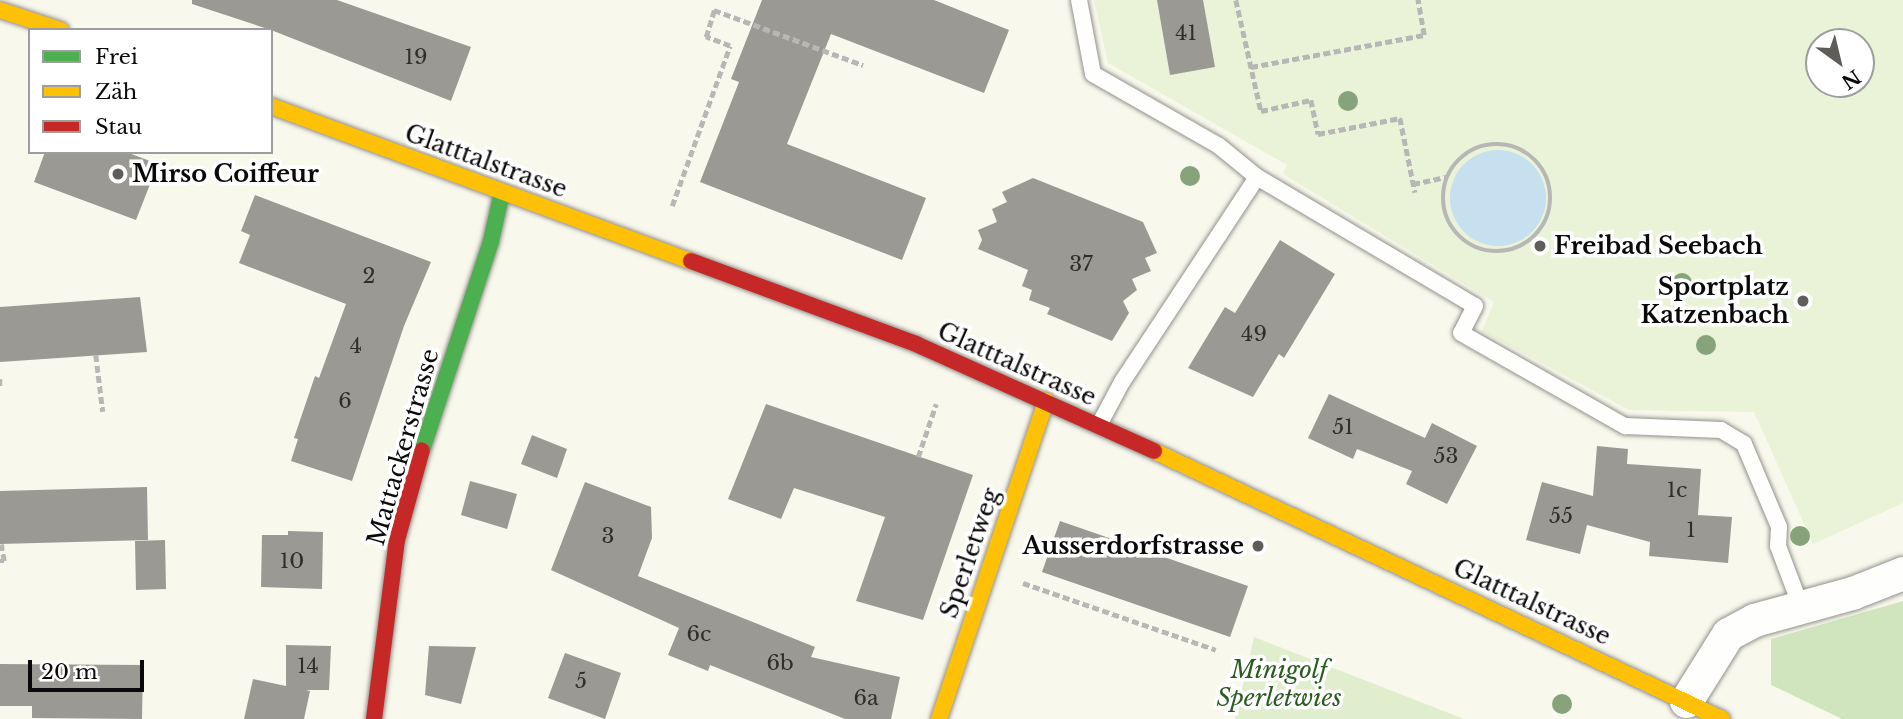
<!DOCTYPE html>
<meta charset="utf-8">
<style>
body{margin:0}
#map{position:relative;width:1903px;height:719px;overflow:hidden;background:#f9f8ed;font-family:"Libre Baskerville",serif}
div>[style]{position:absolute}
.green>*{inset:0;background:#e0eece}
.forest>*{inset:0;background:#d0e5bd}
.pitch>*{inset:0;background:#eaf2d8}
.water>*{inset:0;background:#c6e0f0}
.round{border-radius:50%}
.building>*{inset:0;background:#9b9994}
.path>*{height:4.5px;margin-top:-2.25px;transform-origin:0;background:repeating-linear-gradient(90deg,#b7b7b5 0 7px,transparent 0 10.5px)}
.path>.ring{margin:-2.25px;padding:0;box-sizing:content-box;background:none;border:4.5px solid #b7b7b5;border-radius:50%}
.roads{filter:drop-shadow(0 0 2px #92918c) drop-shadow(0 0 2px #92918c)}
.lane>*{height:16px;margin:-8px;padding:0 8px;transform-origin:8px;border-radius:8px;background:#fefefc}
.street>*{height:33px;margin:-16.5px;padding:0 16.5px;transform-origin:16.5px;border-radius:16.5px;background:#fefefc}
.fast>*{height:16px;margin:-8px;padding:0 8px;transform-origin:8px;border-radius:8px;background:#4caf50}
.slow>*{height:16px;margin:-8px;padding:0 8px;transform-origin:8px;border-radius:8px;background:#ffc107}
.jam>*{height:16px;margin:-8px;padding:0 8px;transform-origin:8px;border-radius:8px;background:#c62828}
.trees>*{width:20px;height:20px;margin:-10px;border-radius:50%;background:#86a37c}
.dots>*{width:19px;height:19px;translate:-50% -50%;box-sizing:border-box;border:4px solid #fff;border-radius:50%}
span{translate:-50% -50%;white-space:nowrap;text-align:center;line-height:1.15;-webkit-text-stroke:7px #fff;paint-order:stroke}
.number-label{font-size:21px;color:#2e2e2c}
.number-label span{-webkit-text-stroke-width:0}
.street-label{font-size:24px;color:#0a0a0a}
.poi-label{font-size:24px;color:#0a0a0a;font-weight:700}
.left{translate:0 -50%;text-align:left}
.right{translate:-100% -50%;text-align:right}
.park-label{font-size:24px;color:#285d1f;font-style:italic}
.legend{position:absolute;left:28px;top:28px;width:245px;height:126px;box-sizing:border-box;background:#fff;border:2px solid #9d9d9d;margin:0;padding:9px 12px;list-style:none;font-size:21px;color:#0a0a0a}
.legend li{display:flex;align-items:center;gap:14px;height:35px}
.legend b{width:35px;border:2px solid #9d9d9d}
.north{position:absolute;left:1805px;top:28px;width:70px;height:70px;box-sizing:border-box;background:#fff;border:2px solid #9d9d9d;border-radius:50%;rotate:146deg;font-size:19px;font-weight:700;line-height:28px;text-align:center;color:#0a0a0a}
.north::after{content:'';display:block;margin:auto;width:24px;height:32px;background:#5e5d59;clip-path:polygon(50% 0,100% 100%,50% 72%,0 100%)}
.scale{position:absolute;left:28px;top:660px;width:116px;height:32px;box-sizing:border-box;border:4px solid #0a0a0a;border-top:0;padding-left:9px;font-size:21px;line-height:24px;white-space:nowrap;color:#0a0a0a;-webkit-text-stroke:5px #fff;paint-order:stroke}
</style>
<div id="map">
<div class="green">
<div style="clip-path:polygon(1254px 637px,1464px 719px,1235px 719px)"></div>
</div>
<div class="forest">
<div style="clip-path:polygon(1903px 601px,1903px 719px,1842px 719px,1771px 685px,1771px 639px)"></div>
</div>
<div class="pitch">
<div style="clip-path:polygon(evenodd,1094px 0,1903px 0,1903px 503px,1813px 544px,1754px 412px,1629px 410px,1482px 331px,1494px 302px,1283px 174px,1287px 165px,1108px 63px,1094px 0,1819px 42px,1861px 42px,1861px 84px,1819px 84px,1819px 42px)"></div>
</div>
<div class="water">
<div class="round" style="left:1450px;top:150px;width:96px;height:96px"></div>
</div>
<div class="building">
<div style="clip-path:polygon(192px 0,337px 0,471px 47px,451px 101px,271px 30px,192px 4px)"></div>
<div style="clip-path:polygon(762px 0,934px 0,1009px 30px,984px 93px,831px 34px,787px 144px,926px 198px,902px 260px,700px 182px,739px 82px,731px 79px)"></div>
<div style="clip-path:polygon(1157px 0,1203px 0,1215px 67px,1170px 75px)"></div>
<div style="clip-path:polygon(45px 152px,126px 152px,158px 164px,136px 220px,34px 182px)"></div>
<div style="clip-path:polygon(1033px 178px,1143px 222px,1157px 253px,1145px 258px,1151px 271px,1132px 279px,1137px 290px,1123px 301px,1129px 313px,1112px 341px,1047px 314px,1050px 308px,1029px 300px,1032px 290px,1022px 286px,1028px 270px,978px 249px,982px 240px,978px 230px,997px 222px,992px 209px,1007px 202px,1002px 192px)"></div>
<div style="clip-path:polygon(255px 195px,431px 262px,404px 326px,352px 481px,291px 461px,298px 439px,294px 438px,315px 376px,319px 378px,346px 304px,239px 263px,250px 235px,241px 231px)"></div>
<div style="clip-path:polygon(1280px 240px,1335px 274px,1284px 358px,1279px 354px,1253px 397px,1188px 368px,1225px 307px,1235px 313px)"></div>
<div style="clip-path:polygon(140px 297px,147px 352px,0 362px,0 307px)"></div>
<div style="clip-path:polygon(1329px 394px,1425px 438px,1432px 423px,1477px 446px,1447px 504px,1406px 484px,1412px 471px,1357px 449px,1353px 459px,1308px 438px)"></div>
<div style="clip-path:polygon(766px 404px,973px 475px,923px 620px,856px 601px,885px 517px,794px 488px,781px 519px,728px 499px)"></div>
<div style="clip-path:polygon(532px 435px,567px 449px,557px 478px,521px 464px)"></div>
<div style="clip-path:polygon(1597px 446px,1628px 449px,1627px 464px,1701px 469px,1698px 515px,1732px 517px,1728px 563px,1649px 556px,1650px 542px,1587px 525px,1580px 554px,1526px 540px,1542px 482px,1593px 496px)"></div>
<div style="clip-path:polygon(470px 481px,517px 494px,507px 529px,461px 515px)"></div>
<div style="clip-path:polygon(585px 482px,651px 507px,652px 538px,638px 576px,815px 647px,811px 657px,900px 677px,891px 719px,845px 719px,710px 665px,708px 671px,668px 655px,679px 628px,551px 570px)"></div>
<div style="clip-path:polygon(147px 487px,148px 540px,0 544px,0 491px)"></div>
<div style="clip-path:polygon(1060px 521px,1248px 586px,1230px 637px,1042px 572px)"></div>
<div style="clip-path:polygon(288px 531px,323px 532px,322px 589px,261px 587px,262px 535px,288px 535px)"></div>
<div style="clip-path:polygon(165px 540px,166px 589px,136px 590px,135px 541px)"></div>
<div style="clip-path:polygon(286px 645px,331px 646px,329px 690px,306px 690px,310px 691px,304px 719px,244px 719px,253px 679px,286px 686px)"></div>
<div style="clip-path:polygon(429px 646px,476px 647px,461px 704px,425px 695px)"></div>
<div style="clip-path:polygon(565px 653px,621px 673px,605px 719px,548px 698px)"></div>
<div style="clip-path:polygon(0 664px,143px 665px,142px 719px,32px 718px,32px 706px,0 706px)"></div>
</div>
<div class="path">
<div style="left:1236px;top:0;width:114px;rotate:77.3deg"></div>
<div style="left:1261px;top:111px;width:51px;rotate:-12.4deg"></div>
<div style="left:1311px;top:100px;width:35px;rotate:78deg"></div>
<div style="left:1318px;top:134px;width:84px;rotate:-11deg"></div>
<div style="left:1400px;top:118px;width:76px;rotate:78.5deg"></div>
<div style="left:1251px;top:67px;width:176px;rotate:-10.5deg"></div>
<div style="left:1424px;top:35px;width:36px;rotate:-100deg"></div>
<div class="ring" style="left:1443px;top:144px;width:103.5px;height:103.5px"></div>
<div style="left:1413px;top:184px;width:34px;rotate:-12deg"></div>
<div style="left:672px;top:206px;width:170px;rotate:-70.1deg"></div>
<div style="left:730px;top:46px;width:26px;rotate:-159deg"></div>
<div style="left:706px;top:37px;width:28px;rotate:-73deg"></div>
<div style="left:714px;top:10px;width:159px;rotate:20.3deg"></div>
<div style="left:96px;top:355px;width:57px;rotate:83deg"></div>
<div style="left:0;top:379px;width:7px;rotate:90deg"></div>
<div style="left:918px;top:457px;width:56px;rotate:-71.2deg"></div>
<div style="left:0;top:561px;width:4px"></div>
<div style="left:4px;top:561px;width:17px;rotate:-100deg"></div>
<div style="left:1023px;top:583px;width:204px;rotate:19.1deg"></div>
</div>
<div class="roads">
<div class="lane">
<div style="left:1079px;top:0;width:75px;rotate:79.3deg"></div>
<div style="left:1093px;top:74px;width:145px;rotate:29.7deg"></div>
<div style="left:1219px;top:146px;width:49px;rotate:39.2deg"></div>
<div style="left:1257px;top:177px;width:253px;rotate:30.6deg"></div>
<div style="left:1475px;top:306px;width:30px;rotate:117deg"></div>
<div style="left:1461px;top:333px;width:189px;rotate:29.6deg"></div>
<div style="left:1625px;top:426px;width:96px;rotate:2.4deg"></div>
<div style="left:1721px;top:430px;width:27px;rotate:31deg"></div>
<div style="left:1744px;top:444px;width:90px;rotate:67.1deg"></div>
<div style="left:1779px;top:527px;width:19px;rotate:93deg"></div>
<div style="left:1778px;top:546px;width:65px;rotate:69.3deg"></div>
<div style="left:1099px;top:425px;width:49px;rotate:-61.9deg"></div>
<div style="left:1122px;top:382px;width:245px;rotate:-56.6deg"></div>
</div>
<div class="street">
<div style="left:1686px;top:701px;width:79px;rotate:-57.9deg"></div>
<div style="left:1728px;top:634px;width:30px;rotate:-28deg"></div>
<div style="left:1754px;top:620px;width:102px;rotate:-15.4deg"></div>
<div style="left:1852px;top:593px;width:55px;rotate:-21.4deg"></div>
</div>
<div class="fast">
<div style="left:422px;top:450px;width:220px;rotate:-71.7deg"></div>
<div style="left:491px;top:241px;width:50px;rotate:-77.3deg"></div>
</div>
<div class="slow">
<div style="left:0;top:10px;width:64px;rotate:18.2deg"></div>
<div style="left:271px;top:106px;width:448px;rotate:20.3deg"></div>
<div style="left:1154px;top:451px;width:628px;rotate:25.26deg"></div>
<div style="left:939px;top:719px;width:336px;rotate:-71.4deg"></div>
</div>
<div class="jam">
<div style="left:691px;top:261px;width:240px;rotate:20.2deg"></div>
<div style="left:916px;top:344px;width:261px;rotate:24.2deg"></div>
<div style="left:374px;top:719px;width:180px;rotate:-82.7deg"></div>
<div style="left:397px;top:540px;width:93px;rotate:-74.5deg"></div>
</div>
</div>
<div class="trees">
<div style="left:1348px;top:101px"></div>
<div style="left:1190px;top:176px"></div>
<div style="left:1682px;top:283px"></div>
<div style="left:1706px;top:345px"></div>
<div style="left:1800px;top:536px"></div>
<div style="left:1562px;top:704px"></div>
</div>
<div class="dots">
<div style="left:118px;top:174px;background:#5e5d59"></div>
<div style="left:1540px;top:246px;background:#5e5d59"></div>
<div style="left:1803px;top:301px;background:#5e5d59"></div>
<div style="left:1258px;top:546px;background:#5e5d59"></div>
</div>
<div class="number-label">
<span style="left:1186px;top:33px">41</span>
<span style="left:416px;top:57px">19</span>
<span style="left:1081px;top:264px">37</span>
<span style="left:369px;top:276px">2</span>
<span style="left:1254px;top:334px">49</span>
<span style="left:356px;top:346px">4</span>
<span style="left:345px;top:401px">6</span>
<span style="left:1343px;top:427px">51</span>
<span style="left:1446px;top:456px">53</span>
<span style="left:1677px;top:490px">1c</span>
<span style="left:1561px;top:516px">55</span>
<span style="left:1691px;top:530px">1</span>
<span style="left:608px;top:536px">3</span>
<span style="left:292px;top:561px">10</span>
<span style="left:699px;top:634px">6c</span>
<span style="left:780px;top:663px">6b</span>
<span style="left:308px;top:666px">14</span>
<span style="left:581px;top:681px">5</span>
<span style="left:866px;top:698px">6a</span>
</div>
<div class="street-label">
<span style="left:486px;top:161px;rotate:20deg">Glatttalstrasse</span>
<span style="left:1017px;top:364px;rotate:24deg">Glatttalstrasse</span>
<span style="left:403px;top:447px;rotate:-74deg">Mattackerstrasse</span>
<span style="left:970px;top:553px;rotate:-71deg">Sperletweg</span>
<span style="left:1532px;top:602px;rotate:25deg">Glatttalstrasse</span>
</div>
<div class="poi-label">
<span class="left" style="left:132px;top:174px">Mirso Coiffeur</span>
<span class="left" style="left:1554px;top:246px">Freibad Seebach</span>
<span class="right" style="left:1789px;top:301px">Sportplatz<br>Katzenbach</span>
<span class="right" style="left:1244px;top:546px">Ausserdorfstrasse</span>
</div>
<div class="park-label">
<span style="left:1279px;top:684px">Minigolf<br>Sperletwies</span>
</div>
<ul class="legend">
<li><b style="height:9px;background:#4caf50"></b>Frei</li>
<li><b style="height:9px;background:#ffc107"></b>Zäh</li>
<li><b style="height:9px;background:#c62828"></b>Stau</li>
</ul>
<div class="north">N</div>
<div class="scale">20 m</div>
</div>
